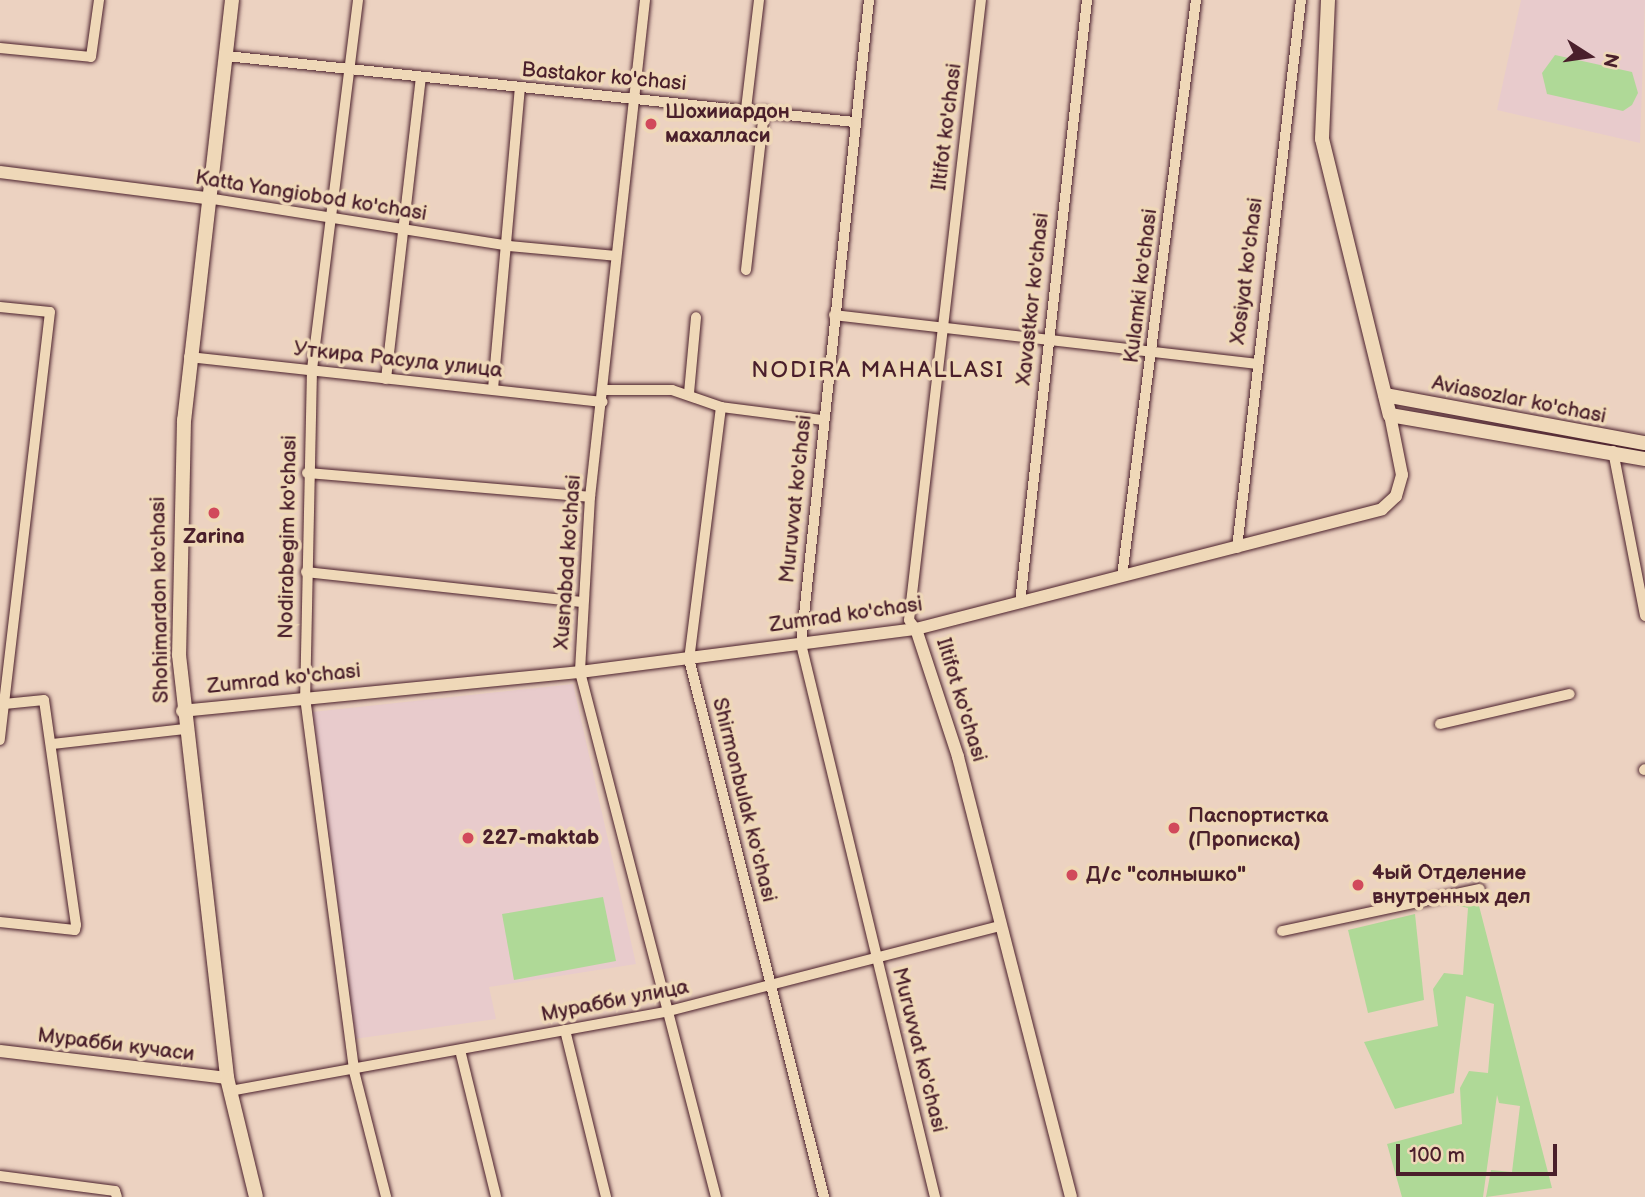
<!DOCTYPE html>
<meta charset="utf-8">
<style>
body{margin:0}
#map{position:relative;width:1645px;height:1197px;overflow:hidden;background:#ecd2c1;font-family:"Balsamiq Sans",sans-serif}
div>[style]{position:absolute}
.built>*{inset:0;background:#e8cbcc}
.green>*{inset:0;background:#afd997}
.roads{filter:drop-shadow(0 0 2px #4a1f2b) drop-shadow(0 0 2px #4a1f2b)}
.minor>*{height:10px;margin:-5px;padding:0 5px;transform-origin:5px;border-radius:5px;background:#efd8b8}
.tertiary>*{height:12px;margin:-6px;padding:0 6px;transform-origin:6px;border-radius:6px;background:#efd8b8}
.secondary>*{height:14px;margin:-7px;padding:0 7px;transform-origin:7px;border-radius:7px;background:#efd8b8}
.dots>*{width:19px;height:19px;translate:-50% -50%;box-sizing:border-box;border:4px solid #efd8b8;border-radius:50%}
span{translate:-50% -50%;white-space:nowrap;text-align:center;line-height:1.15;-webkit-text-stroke:7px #efd8b8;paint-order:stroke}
.street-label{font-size:21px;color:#4a1f2b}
.poi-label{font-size:21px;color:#4a1f2b;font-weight:700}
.left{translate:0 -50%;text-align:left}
.neighbourhood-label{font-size:23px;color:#4a1f2b;letter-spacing:2px}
.north{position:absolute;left:1554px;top:21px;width:70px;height:70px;-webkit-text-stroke:5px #efd8b8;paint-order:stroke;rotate:102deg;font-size:19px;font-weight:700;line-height:28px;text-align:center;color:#4a1f2b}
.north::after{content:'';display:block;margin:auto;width:24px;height:32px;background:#4a1f2b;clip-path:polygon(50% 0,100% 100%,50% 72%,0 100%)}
.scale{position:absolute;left:1396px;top:1144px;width:161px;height:32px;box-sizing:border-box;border:4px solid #4a1f2b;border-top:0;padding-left:9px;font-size:21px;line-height:24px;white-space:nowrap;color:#4a1f2b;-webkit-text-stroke:5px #efd8b8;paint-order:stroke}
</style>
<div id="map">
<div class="built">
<div style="clip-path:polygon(1521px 0,1645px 0,1640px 143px,1497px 110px)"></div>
<div style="clip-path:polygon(573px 684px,636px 964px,489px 987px,496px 1019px,354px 1039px,312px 712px)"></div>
</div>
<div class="green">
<div style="clip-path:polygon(1555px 55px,1632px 72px,1638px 93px,1632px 105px,1623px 111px,1547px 94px,1542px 73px)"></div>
<div style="clip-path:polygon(603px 897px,616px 961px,514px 980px,502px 914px)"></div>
<div style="clip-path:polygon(1477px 898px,1552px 1188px,1486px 1197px,1491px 1170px,1512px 1172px,1520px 1106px,1499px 1103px,1497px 1095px,1483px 1197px,1402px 1197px,1387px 1144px,1462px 1124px,1460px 1088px,1469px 1071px,1488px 1073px,1494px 1004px,1466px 996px,1454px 1093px,1395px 1109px,1364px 1042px,1438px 1026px,1433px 989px,1444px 973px,1463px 975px,1468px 908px,1447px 903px)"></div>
<div style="clip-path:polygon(1415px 914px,1424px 1000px,1368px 1013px,1348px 930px)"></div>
</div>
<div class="roads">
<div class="minor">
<div style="left:358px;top:0;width:372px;rotate:97.1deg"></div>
<div style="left:312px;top:369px;width:328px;rotate:91.2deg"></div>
<div style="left:305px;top:697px;width:377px;rotate:82.5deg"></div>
<div style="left:354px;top:1071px;width:130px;rotate:75.7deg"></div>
<div style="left:645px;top:0;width:500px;rotate:96.31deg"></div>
<div style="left:590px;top:497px;width:175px;rotate:93.3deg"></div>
<div style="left:580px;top:672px;width:542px;rotate:75.48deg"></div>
<div style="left:869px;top:0;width:648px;rotate:96.03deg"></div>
<div style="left:801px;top:644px;width:569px;rotate:76.38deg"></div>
<div style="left:0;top:48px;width:91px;rotate:5.6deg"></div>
<div style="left:91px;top:57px;width:58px;rotate:-82deg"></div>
<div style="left:226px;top:56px;width:631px;rotate:6deg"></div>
<div style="left:746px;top:109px;width:110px;rotate:-83.2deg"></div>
<div style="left:207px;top:198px;width:306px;rotate:9deg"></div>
<div style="left:509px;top:246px;width:107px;rotate:5.3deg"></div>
<div style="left:746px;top:270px;width:160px;rotate:-83.5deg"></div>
<div style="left:0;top:307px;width:50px;rotate:5.7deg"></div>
<div style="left:50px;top:312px;width:431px;rotate:96.7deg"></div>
<div style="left:834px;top:315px;width:426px;rotate:6.6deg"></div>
<div style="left:189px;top:357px;width:416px;rotate:6.2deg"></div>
<div style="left:386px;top:379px;width:303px;rotate:-83.4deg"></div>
<div style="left:493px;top:389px;width:301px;rotate:-84.9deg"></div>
<div style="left:605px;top:390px;width:67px"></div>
<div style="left:672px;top:390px;width:52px;rotate:19.1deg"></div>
<div style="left:721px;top:407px;width:102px;rotate:7.3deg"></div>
<div style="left:689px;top:393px;width:76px;rotate:-84.7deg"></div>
<div style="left:721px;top:407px;width:254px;rotate:97.2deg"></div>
<div style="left:689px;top:659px;width:555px;rotate:75.91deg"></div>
<div style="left:1613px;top:451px;width:168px;rotate:79deg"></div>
<div style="left:307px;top:473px;width:284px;rotate:4.8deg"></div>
<div style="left:1237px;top:548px;width:552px;rotate:-83.34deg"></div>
<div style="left:306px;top:572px;width:277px;rotate:6.2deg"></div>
<div style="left:1122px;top:576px;width:581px;rotate:-82.68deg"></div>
<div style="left:1020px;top:603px;width:607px;rotate:-83.66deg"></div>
<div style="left:916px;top:629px;width:11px;rotate:-128deg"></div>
<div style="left:909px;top:620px;width:624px;rotate:-83.38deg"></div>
<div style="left:1440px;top:724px;width:133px;rotate:-13deg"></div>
<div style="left:53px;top:744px;width:132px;rotate:-6.5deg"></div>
<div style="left:1644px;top:770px;width:1px;rotate:-45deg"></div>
<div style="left:0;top:922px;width:75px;rotate:6.1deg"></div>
<div style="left:75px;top:930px;width:5px;rotate:-79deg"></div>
<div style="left:76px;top:925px;width:227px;rotate:-98.1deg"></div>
<div style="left:44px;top:700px;width:40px;rotate:174.3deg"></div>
<div style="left:1282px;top:931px;width:202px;rotate:-12deg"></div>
<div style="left:565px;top:1030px;width:172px;rotate:76.2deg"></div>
<div style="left:460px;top:1050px;width:151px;rotate:76.2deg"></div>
<div style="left:230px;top:1091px;width:446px;rotate:-10.3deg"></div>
<div style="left:669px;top:1011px;width:343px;rotate:-14.4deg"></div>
<div style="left:0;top:1176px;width:116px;rotate:7.4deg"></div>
<div style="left:115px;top:1191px;width:6px;rotate:72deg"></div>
</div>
<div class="tertiary">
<div style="left:0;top:172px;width:209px;rotate:7.2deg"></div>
<div style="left:916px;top:629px;width:135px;rotate:71.8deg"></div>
<div style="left:958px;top:757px;width:454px;rotate:75.6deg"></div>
<div style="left:182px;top:711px;width:400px;rotate:-5.6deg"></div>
<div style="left:580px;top:672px;width:339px;rotate:-7.3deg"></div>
<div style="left:916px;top:629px;width:481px;rotate:-14.4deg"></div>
<div style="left:1382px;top:509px;width:19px;rotate:-43deg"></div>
<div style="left:1396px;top:496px;width:22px;rotate:-74deg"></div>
<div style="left:1402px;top:475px;width:61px;rotate:-101.3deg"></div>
<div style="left:0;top:1051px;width:229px;rotate:6.8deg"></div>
</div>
<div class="secondary">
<div style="left:232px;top:0;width:423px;rotate:96.5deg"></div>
<div style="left:184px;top:420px;width:235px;rotate:91.2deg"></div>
<div style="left:179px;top:655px;width:426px;rotate:83.5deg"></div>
<div style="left:227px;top:1078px;width:122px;rotate:76.3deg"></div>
<div style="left:1328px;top:0;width:139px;rotate:92.5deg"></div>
<div style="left:1322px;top:139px;width:284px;rotate:76.2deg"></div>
<div style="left:1390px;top:415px;width:259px;rotate:9.8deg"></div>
<div style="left:1385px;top:395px;width:264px;rotate:10.5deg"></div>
</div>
</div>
<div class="dots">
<div style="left:651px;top:124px;background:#d1495b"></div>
<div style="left:214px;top:513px;background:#d1495b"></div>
<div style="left:1174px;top:828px;background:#d1495b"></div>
<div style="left:468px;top:838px;background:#d1495b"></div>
<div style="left:1072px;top:875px;background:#d1495b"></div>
<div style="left:1358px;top:885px;background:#d1495b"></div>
</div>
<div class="street-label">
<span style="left:604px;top:77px;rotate:5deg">Bastakor ko'chasi</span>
<span style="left:947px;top:127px;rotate:-83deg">Iltifot ko'chasi</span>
<span style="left:311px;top:196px;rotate:9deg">Katta Yangiobod ko'chasi</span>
<span style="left:1247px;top:271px;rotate:-83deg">Xosiyat ko'chasi</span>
<span style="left:1141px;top:286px;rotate:-83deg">Kulamki ko'chasi</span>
<span style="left:1033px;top:299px;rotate:-84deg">Xavastkor ko'chasi</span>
<span style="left:398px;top:360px;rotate:6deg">Уткира Расула улица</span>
<span style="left:1519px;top:400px;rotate:11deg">Aviasozlar ko'chasi</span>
<span style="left:796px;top:499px;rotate:-84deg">Muruvvat ko'chasi</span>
<span style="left:288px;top:537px;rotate:-89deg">Nodirabegim ko'chasi</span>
<span style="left:568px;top:562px;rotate:-86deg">Xusnabad ko'chasi</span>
<span style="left:160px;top:600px;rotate:-91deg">Shohimardon ko'chasi</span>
<span style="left:846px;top:615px;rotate:-8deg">Zumrad ko'chasi</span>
<span style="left:284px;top:679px;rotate:-6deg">Zumrad ko'chasi</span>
<span style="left:961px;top:700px;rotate:73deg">Iltifot ko'chasi</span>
<span style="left:744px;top:800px;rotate:76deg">Shirmonbulak ko'chasi</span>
<span style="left:615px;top:1001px;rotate:-11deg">Мурабби улица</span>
<span style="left:116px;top:1045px;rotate:7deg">Мурабби кучаси</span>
<span style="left:919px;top:1050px;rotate:76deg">Muruvvat ko'chasi</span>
</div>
<div class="poi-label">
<span class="left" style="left:665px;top:124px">Шохииардон<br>махалласи</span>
<span style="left:214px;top:537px">Zarina</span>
<span class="left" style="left:1188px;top:828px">Паспортистка<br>(Прописка)</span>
<span class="left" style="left:482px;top:838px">227-maktab</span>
<span class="left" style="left:1372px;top:885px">4ый Отделение<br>внутренных дел</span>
<span class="left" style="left:1086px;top:875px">Д/с "солнышко"</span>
</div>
<div class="neighbourhood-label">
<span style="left:878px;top:370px">NODIRA MAHALLASI</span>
</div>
<div class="north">N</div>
<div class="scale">100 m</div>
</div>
